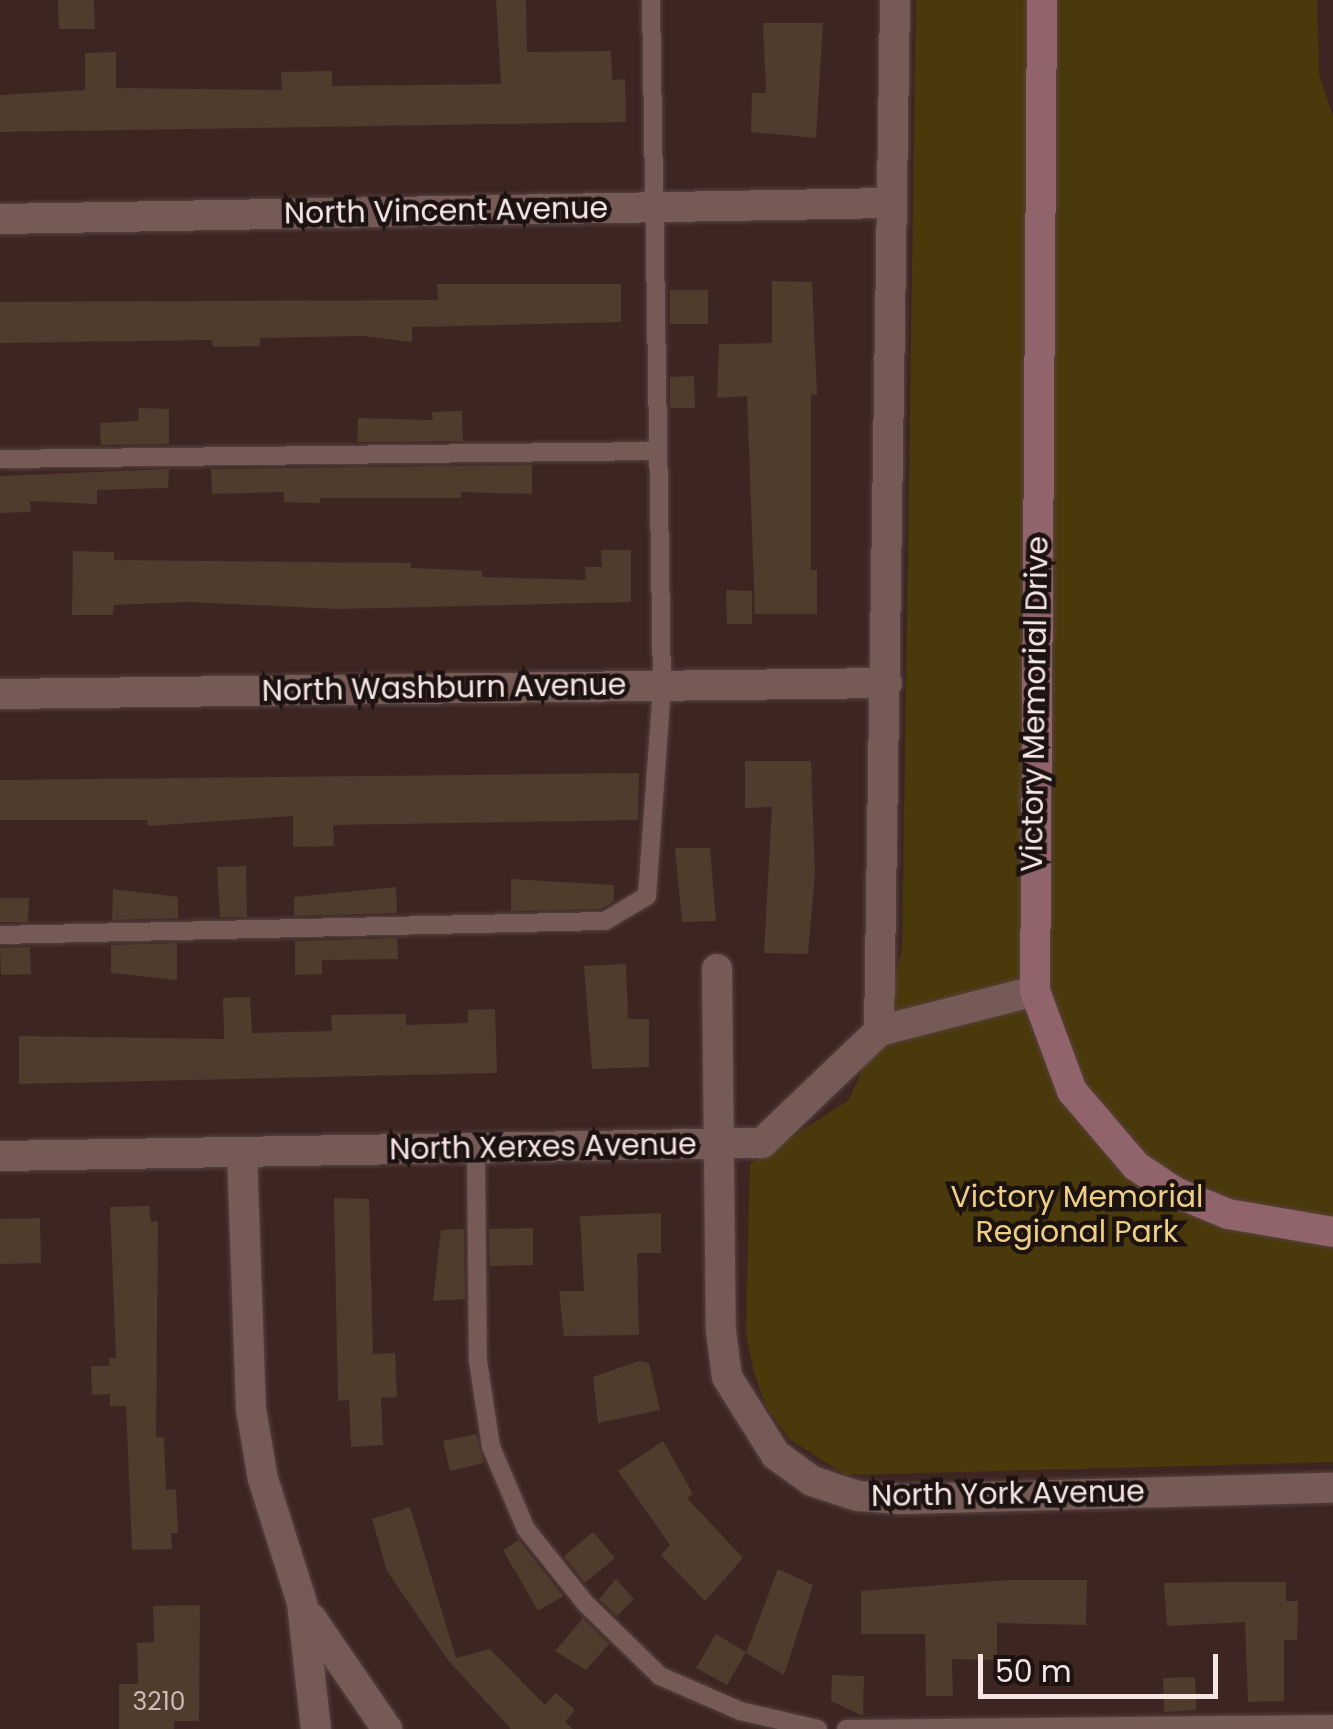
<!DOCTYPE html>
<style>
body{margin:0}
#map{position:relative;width:1333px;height:1729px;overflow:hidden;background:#3d2522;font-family:Poppins,sans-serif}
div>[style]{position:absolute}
.green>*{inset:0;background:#4a390a}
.building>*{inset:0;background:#503c2d}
.roads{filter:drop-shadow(0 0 2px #56423f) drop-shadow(0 0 2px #56423f)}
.lane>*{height:18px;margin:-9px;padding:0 9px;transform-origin:9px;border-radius:9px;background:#755a56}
.street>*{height:30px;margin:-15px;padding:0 15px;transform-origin:15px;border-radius:15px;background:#755a56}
.secondary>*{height:30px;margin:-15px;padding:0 15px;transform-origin:15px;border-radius:15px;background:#90646a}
span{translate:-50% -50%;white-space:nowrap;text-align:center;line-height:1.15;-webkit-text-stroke:9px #1c1210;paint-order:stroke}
.number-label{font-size:25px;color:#ccbcb6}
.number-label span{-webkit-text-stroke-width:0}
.street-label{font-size:30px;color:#f6e6e3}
.park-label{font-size:30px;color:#edce84}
.scale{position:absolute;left:978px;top:1654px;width:240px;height:45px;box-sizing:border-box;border:5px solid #f6e6e3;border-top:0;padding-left:12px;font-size:30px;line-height:35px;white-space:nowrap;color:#f6e6e3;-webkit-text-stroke:8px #1c1210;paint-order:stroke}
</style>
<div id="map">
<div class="green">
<div style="clip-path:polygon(916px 0,1317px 0,1319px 74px,1333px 117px,1333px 1462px,846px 1475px,789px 1439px,766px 1406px,754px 1372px,746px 1333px,750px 1164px,849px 1100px,879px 1031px,902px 950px)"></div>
</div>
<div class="building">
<div style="clip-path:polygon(58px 0,94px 0,95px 29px,59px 29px)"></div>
<div style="clip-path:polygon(496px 0,526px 0,527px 52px,611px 51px,612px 80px,625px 79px,626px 122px,0 132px,0 95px,85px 90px,85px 53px,116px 52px,116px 88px,282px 90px,281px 72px,332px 71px,332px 86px,501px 84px)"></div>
<div style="clip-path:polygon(763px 23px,823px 23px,816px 138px,751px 132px,752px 93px,766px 93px)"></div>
<div style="clip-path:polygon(772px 281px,812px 282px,817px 395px,811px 394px,811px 570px,817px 570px,817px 614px,755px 614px,747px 396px,717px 398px,719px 344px,772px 343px)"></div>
<div style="clip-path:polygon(437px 284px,621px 284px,621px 322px,412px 327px,412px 342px,363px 336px,260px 338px,260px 346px,213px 347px,212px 340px,0 343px,0 302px,438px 300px)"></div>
<div style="clip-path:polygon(670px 290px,708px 290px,708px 324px,670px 324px)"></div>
<div style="clip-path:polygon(694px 376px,695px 408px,670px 408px,670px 377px)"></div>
<div style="clip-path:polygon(139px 408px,169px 409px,169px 444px,101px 445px,100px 423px,138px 421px)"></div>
<div style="clip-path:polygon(462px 411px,463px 441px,357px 442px,358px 418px,433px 420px,432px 412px)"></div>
<div style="clip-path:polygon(532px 465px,532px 494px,461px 492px,461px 498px,320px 498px,320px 503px,284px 502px,284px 492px,212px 494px,211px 469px)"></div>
<div style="clip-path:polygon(169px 469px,168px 488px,97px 490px,97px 504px,30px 501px,31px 512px,0 513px,0 476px)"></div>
<div style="clip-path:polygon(601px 550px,631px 550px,631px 602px,337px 609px,189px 602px,114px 605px,113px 615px,72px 615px,73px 551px,114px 552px,114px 560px,411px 563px,411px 568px,482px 571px,482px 577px,586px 580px,585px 567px,602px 567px)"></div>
<div style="clip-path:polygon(726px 590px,752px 591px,752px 624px,727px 624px)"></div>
<div style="clip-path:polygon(745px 761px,811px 761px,815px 872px,808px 954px,764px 953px,772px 807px,745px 808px)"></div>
<div style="clip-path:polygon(639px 773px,638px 820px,333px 825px,334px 846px,293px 847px,293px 816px,148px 826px,147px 820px,0 820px,0 780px)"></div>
<div style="clip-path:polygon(675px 848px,710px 848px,716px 921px,682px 922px)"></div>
<div style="clip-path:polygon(246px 866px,247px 917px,220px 917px,217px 867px)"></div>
<div style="clip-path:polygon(511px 879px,614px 885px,614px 901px,601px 909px,511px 911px)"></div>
<div style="clip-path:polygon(396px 887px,397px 913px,294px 916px,294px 897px)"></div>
<div style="clip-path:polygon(113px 889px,178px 897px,178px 918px,112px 920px)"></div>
<div style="clip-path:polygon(0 898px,29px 898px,28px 922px,0 922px)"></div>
<div style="clip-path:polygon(397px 938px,398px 959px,322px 960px,322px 974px,295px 975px,295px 941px)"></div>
<div style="clip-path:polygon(177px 943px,177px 980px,111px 973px,111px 945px)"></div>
<div style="clip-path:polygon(30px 947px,31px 974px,1px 975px,0 948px)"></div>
<div style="clip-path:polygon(626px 964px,628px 1019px,649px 1019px,649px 1067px,592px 1069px,584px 966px)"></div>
<div style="clip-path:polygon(250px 997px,252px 1033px,332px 1031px,331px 1015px,406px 1014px,406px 1025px,468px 1023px,468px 1010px,495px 1009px,497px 1073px,19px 1084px,19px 1036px,224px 1039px,223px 998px)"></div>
<div style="clip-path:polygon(334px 1198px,369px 1199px,373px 1354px,395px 1353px,397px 1397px,381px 1398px,383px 1445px,351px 1447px,349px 1400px,338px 1401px)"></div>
<div style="clip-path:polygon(149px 1206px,151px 1222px,158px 1221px,156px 1437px,164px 1437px,166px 1490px,176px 1489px,178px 1533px,171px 1533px,172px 1549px,132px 1550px,126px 1406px,110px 1406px,110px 1394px,92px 1395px,91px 1366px,110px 1366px,109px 1358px,116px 1358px,110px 1207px)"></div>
<div style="clip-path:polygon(661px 1213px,661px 1253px,637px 1253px,639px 1335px,564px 1336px,559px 1291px,584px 1291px,580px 1216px)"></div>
<div style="clip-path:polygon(40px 1218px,41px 1263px,0 1264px,0 1219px)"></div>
<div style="clip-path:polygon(533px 1228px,533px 1265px,490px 1266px,489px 1229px)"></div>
<div style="clip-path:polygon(464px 1229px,465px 1299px,433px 1301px,441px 1230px)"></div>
<div style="clip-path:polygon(639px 1361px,649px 1363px,660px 1410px,598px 1423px,593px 1377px)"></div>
<div style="clip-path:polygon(476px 1434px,484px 1463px,450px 1471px,443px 1441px)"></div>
<div style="clip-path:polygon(663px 1441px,693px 1494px,687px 1498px,743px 1558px,705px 1601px,661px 1555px,670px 1545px,618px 1471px)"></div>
<div style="clip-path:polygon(410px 1507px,456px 1658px,490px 1649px,545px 1705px,556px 1693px,575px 1710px,565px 1722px,573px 1729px,511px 1729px,448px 1660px,387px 1571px,372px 1519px)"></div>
<div style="clip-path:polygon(593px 1532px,615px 1558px,585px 1583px,564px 1556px)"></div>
<div style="clip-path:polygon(519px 1540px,563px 1596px,538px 1611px,503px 1550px)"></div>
<div style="clip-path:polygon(778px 1569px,813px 1585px,784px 1675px,746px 1653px)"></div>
<div style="clip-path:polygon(616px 1579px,634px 1599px,617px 1616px,599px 1599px)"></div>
<div style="clip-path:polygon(1009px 1580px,1087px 1580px,1086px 1625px,997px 1623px,997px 1660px,952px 1659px,953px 1696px,926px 1696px,925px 1634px,861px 1634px,861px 1591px)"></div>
<div style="clip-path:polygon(1224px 1582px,1286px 1582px,1286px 1601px,1298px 1601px,1297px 1640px,1284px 1640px,1284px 1701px,1248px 1702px,1245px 1622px,1167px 1626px,1164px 1583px)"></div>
<div style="clip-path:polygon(200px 1605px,199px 1721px,174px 1721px,174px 1729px,119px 1729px,119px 1684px,138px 1684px,137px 1643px,154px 1642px,153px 1606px)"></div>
<div style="clip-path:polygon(583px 1618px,609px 1644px,586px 1670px,555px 1651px)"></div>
<div style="clip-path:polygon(716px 1634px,746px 1652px,727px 1685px,696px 1668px)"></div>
<div style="clip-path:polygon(832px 1675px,864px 1676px,863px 1716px,831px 1701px)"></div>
<div style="clip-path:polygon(1195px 1677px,1196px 1710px,1164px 1712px,1163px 1678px)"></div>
</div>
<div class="roads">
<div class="lane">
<div style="left:0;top:459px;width:656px;rotate:-0.7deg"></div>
<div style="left:0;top:935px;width:605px;rotate:-1.33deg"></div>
<div style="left:605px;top:921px;width:49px;rotate:-30.8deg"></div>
<div style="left:647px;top:896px;width:211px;rotate:-85.9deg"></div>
<div style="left:662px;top:686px;width:686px;rotate:-90.92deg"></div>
<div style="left:476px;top:1149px;width:212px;rotate:89.5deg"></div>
<div style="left:478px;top:1361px;width:87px;rotate:81.4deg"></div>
<div style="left:491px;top:1447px;width:89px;rotate:66.9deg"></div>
<div style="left:526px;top:1529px;width:95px;rotate:51.4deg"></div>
<div style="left:585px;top:1603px;width:105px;rotate:44.2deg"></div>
<div style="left:660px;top:1676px;width:87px;rotate:23.6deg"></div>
<div style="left:740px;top:1711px;width:80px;rotate:13deg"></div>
<div style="left:846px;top:1729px;width:487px;rotate:-0.6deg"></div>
</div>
<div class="street">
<div style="left:0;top:219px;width:892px;rotate:-1.03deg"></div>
<div style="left:0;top:694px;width:887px;rotate:-0.71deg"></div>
<div style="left:717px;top:969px;width:362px;rotate:89.4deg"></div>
<div style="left:721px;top:1331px;width:46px;rotate:82.6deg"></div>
<div style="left:727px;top:1377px;width:92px;rotate:57.9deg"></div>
<div style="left:776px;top:1455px;width:44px;rotate:35.8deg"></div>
<div style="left:812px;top:1481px;width:47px;rotate:18.4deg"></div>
<div style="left:857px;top:1496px;width:45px;rotate:3.8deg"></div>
<div style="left:902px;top:1499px;width:431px;rotate:-1.5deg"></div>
<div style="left:879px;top:1031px;width:1031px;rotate:-89.11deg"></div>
<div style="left:242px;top:1152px;width:257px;rotate:88deg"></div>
<div style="left:251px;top:1409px;width:71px;rotate:80.3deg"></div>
<div style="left:263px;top:1479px;width:130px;rotate:72.5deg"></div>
<div style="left:302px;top:1603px;width:127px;rotate:83.7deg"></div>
<div style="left:0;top:1156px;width:762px;rotate:-0.98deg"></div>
<div style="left:762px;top:1143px;width:162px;rotate:-43.7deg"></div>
<div style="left:879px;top:1031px;width:161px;rotate:-14.4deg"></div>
<div style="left:311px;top:1618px;width:135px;rotate:55.6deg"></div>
</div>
<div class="secondary">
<div style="left:1042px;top:0;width:991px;rotate:90.4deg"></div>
<div style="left:1035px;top:991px;width:107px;rotate:69.7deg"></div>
<div style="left:1072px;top:1091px;width:99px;rotate:49.5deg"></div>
<div style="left:1136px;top:1166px;width:47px;rotate:33.7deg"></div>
<div style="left:1175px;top:1192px;width:57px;rotate:22.5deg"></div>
<div style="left:1228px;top:1214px;width:107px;rotate:9.7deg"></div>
</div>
</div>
<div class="number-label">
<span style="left:159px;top:1702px">3210</span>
</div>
<div class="street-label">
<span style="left:446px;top:211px;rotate:-1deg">North Vincent Avenue</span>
<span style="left:444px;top:688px;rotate:-1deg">North Washburn Avenue</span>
<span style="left:1035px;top:704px;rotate:-89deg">Victory Memorial Drive</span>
<span style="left:543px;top:1147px;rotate:-1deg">North Xerxes Avenue</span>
<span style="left:1008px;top:1494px;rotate:-1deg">North York Avenue</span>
</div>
<div class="park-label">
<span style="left:1077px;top:1214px">Victory Memorial<br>Regional Park</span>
</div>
<div class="scale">50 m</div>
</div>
